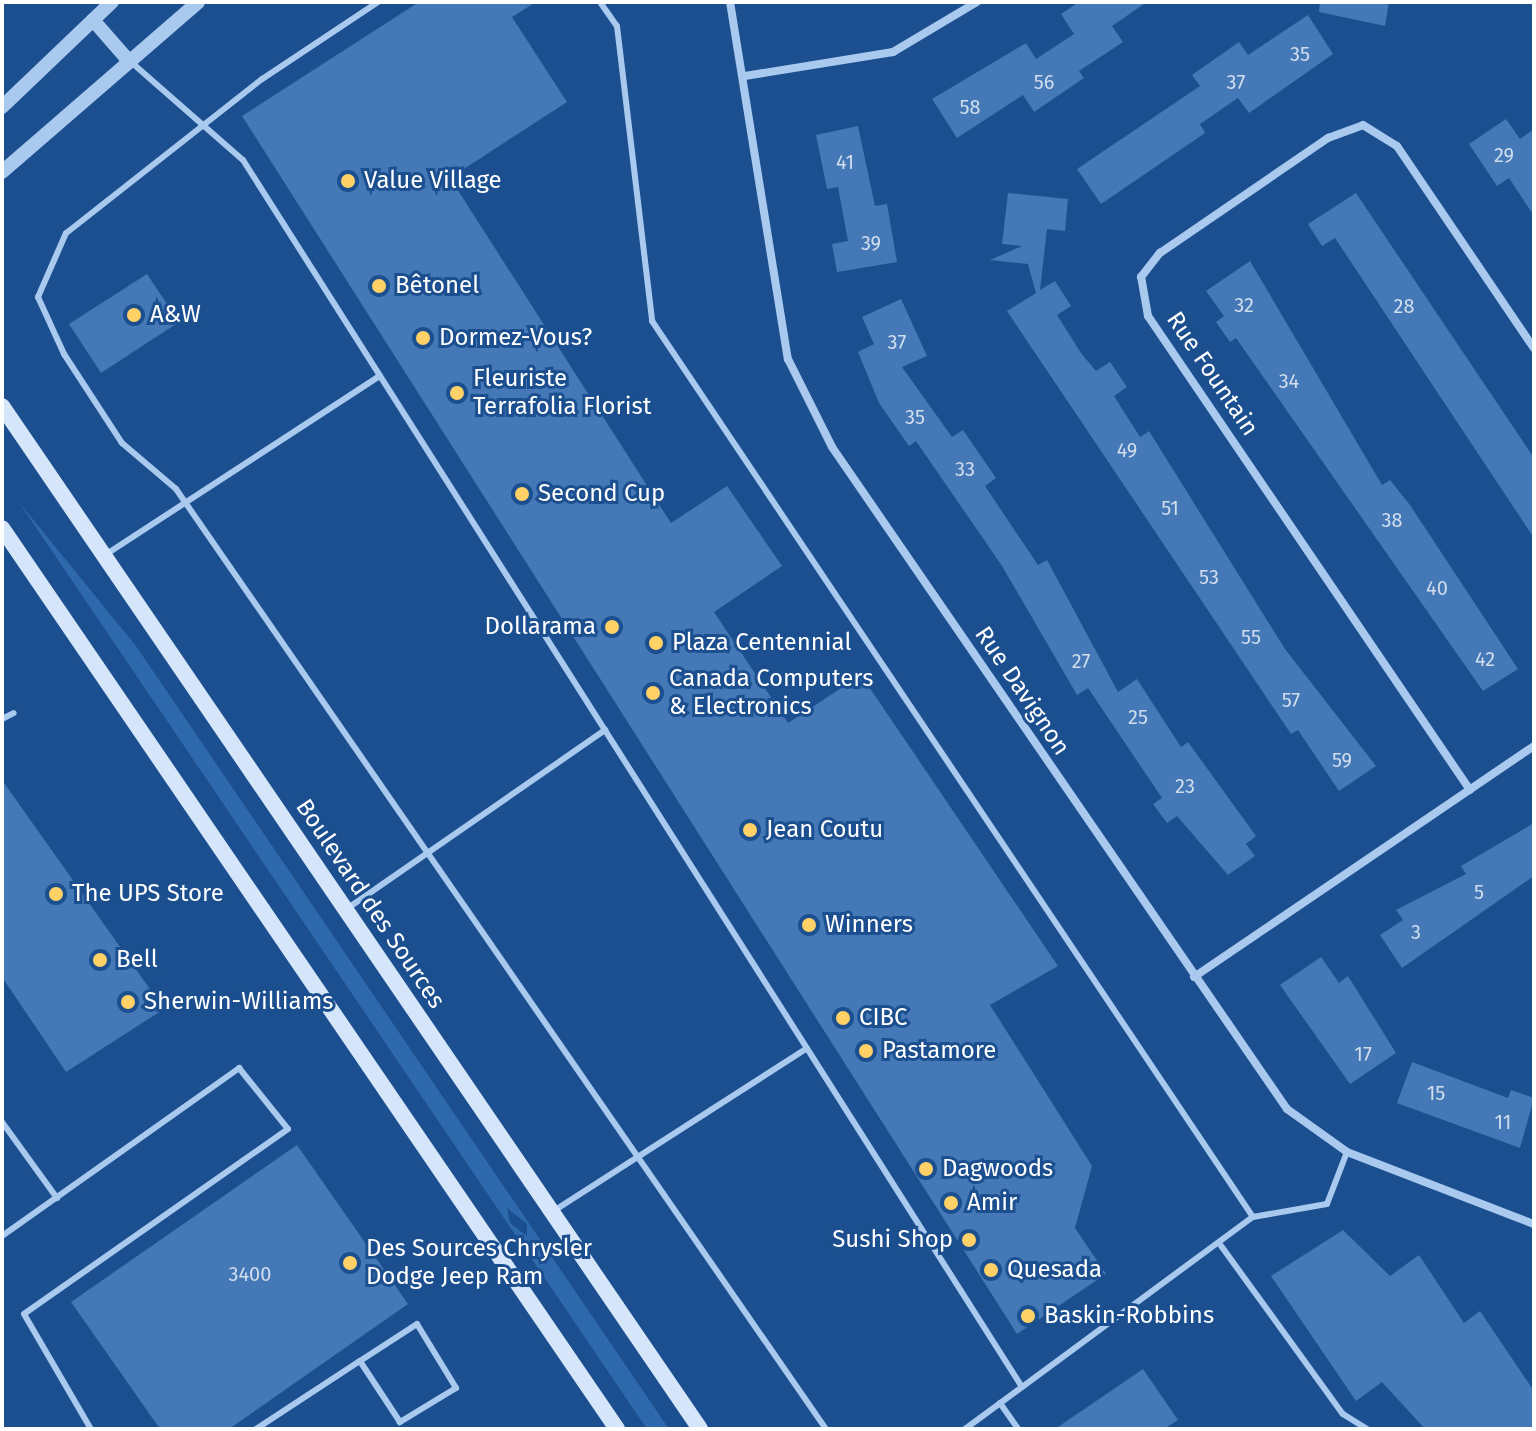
<!DOCTYPE html>
<meta charset="utf-8">
<style>
body{margin:0}
#map{position:relative;width:1536px;height:1431px;overflow:hidden;background:#1b4f8f;font-family:"Fira Sans",sans-serif}
div>[style]{position:absolute}
.green>*{inset:0;background:#2e69ad}
.building>*{inset:0;background:#4478b7}
.service>*{height:6px;margin:-3px;padding:0 3px;transform-origin:3px;border-radius:3px;background:#a9c9ee}
.minor>*{height:8px;margin:-4px;padding:0 4px;transform-origin:4px;border-radius:4px;background:#a9c9ee}
.tertiary>*{height:14px;margin:-7px;padding:0 7px;transform-origin:7px;border-radius:7px;background:#a9c9ee}
.secondary>*{height:16px;margin:-8px;padding:0 8px;transform-origin:8px;border-radius:8px;background:#d6e6fa}
.dots>*{width:22px;height:22px;translate:-50% -50%;box-sizing:border-box;border:4px solid #1b4f8f;border-radius:50%}
span{translate:-50% -50%;white-space:nowrap;text-align:center;line-height:1.15;-webkit-text-stroke:6px #1b4f8f;paint-order:stroke}
.number-label{font-size:20px;color:#d0dded}
.number-label span{-webkit-text-stroke-width:0}
.poi-label{font-size:24px;color:#fff}
.left{translate:0 -50%;text-align:left}
.right{translate:-100% -50%;text-align:right}
.street-label{font-size:24px;color:#fff}
.frame{position:absolute;inset:0;border:4px solid #fff;pointer-events:none}
</style>
<div id="map">
<div class="green">
<div style="clip-path:polygon(evenodd,18px 501px,136px 646px,669px 1429px,647px 1429px,18px 501px,507px 1208px,527px 1224px,527px 1236px,510px 1223px,507px 1208px)"></div>
</div>
<div class="building">
<div style="clip-path:polygon(419px 2px,536px 2px,512px 17px,567px 102px,450px 178px,671px 523px,727px 486px,782px 566px,714px 612px,788px 723px,861px 675px,1058px 966px,990px 1005px,1092px 1166px,1075px 1228px,1106px 1274px,1017px 1334px,242px 116px)"></div>
<div style="clip-path:polygon(1079px 2px,1147px 2px,1112px 26px,1123px 42px,1079px 71px,1084px 78px,1034px 112px,1023px 95px,957px 138px,932px 99px,1026px 43px,1036px 59px,1074px 34px,1061px 14px)"></div>
<div style="clip-path:polygon(1320px 2px,1389px 2px,1385px 26px,1319px 12px)"></div>
<div style="clip-path:polygon(1308px 15px,1333px 54px,1249px 113px,1238px 98px,1200px 124px,1205px 133px,1101px 204px,1077px 169px,1200px 86px,1192px 75px,1239px 42px,1248px 55px)"></div>
<div style="clip-path:polygon(1506px 119px,1520px 139px,1534px 129px,1534px 216px,1509px 178px,1497px 186px,1469px 144px)"></div>
<div style="clip-path:polygon(858px 126px,875px 206px,887px 204px,897px 262px,837px 272px,832px 244px,848px 241px,838px 187px,827px 189px,816px 135px)"></div>
<div style="clip-path:polygon(1008px 193px,1068px 199px,1065px 231px,1047px 229px,1040px 290px,1055px 281px,1071px 306px,1057px 315px,1081px 353px,1096px 371px,1110px 362px,1127px 387px,1114px 396px,1140px 437px,1149px 431px,1285px 649px,1376px 766px,1339px 791px,1298px 730px,1291px 734px,1007px 311px,1036px 293px,1028px 264px,990px 260px,1022px 246px,1002px 244px)"></div>
<div style="clip-path:polygon(1356px 193px,1534px 458px,1534px 538px,1335px 238px,1322px 246px,1308px 224px)"></div>
<div style="clip-path:polygon(1250px 261px,1382px 485px,1390px 480px,1410px 505px,1518px 669px,1483px 691px,1236px 338px,1230px 342px,1216px 322px,1224px 316px,1206px 291px)"></div>
<div style="clip-path:polygon(147px 274px,179px 322px,101px 373px,69px 324px)"></div>
<div style="clip-path:polygon(901px 299px,927px 356px,902px 367px,952px 437px,963px 430px,996px 478px,985px 486px,1038px 565px,1047px 560px,1118px 692px,1137px 679px,1181px 747px,1188px 742px,1256px 836px,1246px 844px,1255px 856px,1228px 875px,1177px 816px,1167px 823px,1153px 804px,1162px 798px,1088px 688px,1077px 695px,1002px 566px,916px 441px,909px 446px,879px 403px,858px 352px,874px 344px,862px 317px)"></div>
<div style="clip-path:polygon(2px 780px,164px 1009px,66px 1072px,2px 977px)"></div>
<div style="clip-path:polygon(1534px 823px,1534px 876px,1402px 968px,1380px 935px,1403px 920px,1396px 910px,1466px 874px,1461px 866px)"></div>
<div style="clip-path:polygon(1321px 957px,1339px 983px,1348px 976px,1396px 1053px,1350px 1084px,1280px 985px)"></div>
<div style="clip-path:polygon(1412px 1062px,1508px 1098px,1511px 1090px,1534px 1098px,1520px 1148px,1397px 1103px)"></div>
<div style="clip-path:polygon(297px 1145px,408px 1304px,229px 1429px,160px 1429px,71px 1302px)"></div>
<div style="clip-path:polygon(1343px 1230px,1390px 1276px,1419px 1255px,1464px 1323px,1480px 1311px,1534px 1391px,1534px 1429px,1425px 1429px,1382px 1382px,1356px 1401px,1271px 1276px)"></div>
<div style="clip-path:polygon(1143px 1369px,1178px 1420px,1164px 1429px,1055px 1429px)"></div>
</div>
<div class="service">
<div style="left:378px;top:2px;width:139px;rotate:146.4deg"></div>
<div style="left:262px;top:79px;width:249px;rotate:141.8deg"></div>
<div style="left:66px;top:233px;width:70px;rotate:113.6deg"></div>
<div style="left:38px;top:297px;width:63px;rotate:65.5deg"></div>
<div style="left:64px;top:354px;width:106px;rotate:56.9deg"></div>
<div style="left:122px;top:443px;width:71px;rotate:40.4deg"></div>
<div style="left:176px;top:489px;width:1143px;rotate:55.34deg"></div>
<div style="left:600px;top:2px;width:29px;rotate:55deg"></div>
<div style="left:617px;top:26px;width:297px;rotate:83.2deg"></div>
<div style="left:652px;top:321px;width:1079px;rotate:56.15deg"></div>
<div style="left:131px;top:62px;width:149px;rotate:41.2deg"></div>
<div style="left:243px;top:160px;width:1453px;rotate:57.59deg"></div>
<div style="left:105px;top:555px;width:328px;rotate:-33.1deg"></div>
<div style="left:2px;top:719px;width:13px;rotate:-27deg"></div>
<div style="left:348px;top:908px;width:313px;rotate:-34.7deg"></div>
<div style="left:2px;top:1122px;width:94px;rotate:54.1deg"></div>
<div style="left:552px;top:1212px;width:303px;rotate:-32.7deg"></div>
<div style="left:2px;top:1236px;width:291px;rotate:-35.3deg"></div>
<div style="left:239px;top:1068px;width:78px;rotate:51.2deg"></div>
<div style="left:288px;top:1129px;width:322px;rotate:145deg"></div>
<div style="left:24px;top:1314px;width:133px;rotate:59.8deg"></div>
<div style="left:1219px;top:1243px;width:211px;rotate:54.1deg"></div>
<div style="left:1343px;top:1414px;width:28px;rotate:32deg"></div>
<div style="left:1000px;top:1403px;width:32px;rotate:55deg"></div>
<div style="left:256px;top:1429px;width:124px;rotate:-33.2deg"></div>
<div style="left:360px;top:1361px;width:68px;rotate:-33deg"></div>
<div style="left:417px;top:1324px;width:75px;rotate:58.6deg"></div>
<div style="left:456px;top:1388px;width:66px;rotate:148.7deg"></div>
<div style="left:400px;top:1422px;width:73px;rotate:-123.3deg"></div>
<div style="left:965px;top:1429px;width:358px;rotate:-36.4deg"></div>
<div style="left:1253px;top:1217px;width:75px;rotate:-10deg"></div>
<div style="left:1327px;top:1204px;width:56px;rotate:-69deg"></div>
</div>
<div class="minor">
<div style="left:730px;top:2px;width:362px;rotate:80.8deg"></div>
<div style="left:788px;top:359px;width:98px;rotate:63.4deg"></div>
<div style="left:832px;top:447px;width:803px;rotate:55.5deg"></div>
<div style="left:1287px;top:1109px;width:74px;rotate:35.6deg"></div>
<div style="left:1347px;top:1152px;width:200px;rotate:21.1deg"></div>
<div style="left:745px;top:76px;width:150px;rotate:-9.2deg"></div>
<div style="left:893px;top:52px;width:98px;rotate:-30.8deg"></div>
<div style="left:1470px;top:790px;width:573px;rotate:-124.19deg"></div>
<div style="left:1148px;top:316px;width:40px;rotate:-100deg"></div>
<div style="left:1141px;top:277px;width:31px;rotate:-52deg"></div>
<div style="left:1160px;top:253px;width:204px;rotate:-34.4deg"></div>
<div style="left:1328px;top:138px;width:37px;rotate:-20deg"></div>
<div style="left:1363px;top:125px;width:40px;rotate:32deg"></div>
<div style="left:1397px;top:146px;width:244px;rotate:55.9deg"></div>
<div style="left:1194px;top:977px;width:411px;rotate:-34.2deg"></div>
</div>
<div class="tertiary">
<div style="left:93px;top:20px;width:53px;rotate:48.8deg"></div>
<div style="left:2px;top:107px;width:152px;rotate:-43.7deg"></div>
<div style="left:2px;top:172px;width:259px;rotate:-40.9deg"></div>
</div>
<div class="secondary">
<div style="left:2px;top:406px;width:1238px;rotate:55.69deg"></div>
<div style="left:2px;top:528px;width:1091px;rotate:55.68deg"></div>
</div>
<div class="dots">
<div style="left:348px;top:181px;background:#ffd166"></div>
<div style="left:379px;top:286px;background:#ffd166"></div>
<div style="left:134px;top:315px;background:#ffd166"></div>
<div style="left:423px;top:338px;background:#ffd166"></div>
<div style="left:457px;top:393px;background:#ffd166"></div>
<div style="left:522px;top:494px;background:#ffd166"></div>
<div style="left:612px;top:627px;background:#ffd166"></div>
<div style="left:656px;top:643px;background:#ffd166"></div>
<div style="left:653px;top:693px;background:#ffd166"></div>
<div style="left:750px;top:830px;background:#ffd166"></div>
<div style="left:56px;top:894px;background:#ffd166"></div>
<div style="left:809px;top:925px;background:#ffd166"></div>
<div style="left:100px;top:960px;background:#ffd166"></div>
<div style="left:128px;top:1002px;background:#ffd166"></div>
<div style="left:843px;top:1018px;background:#ffd166"></div>
<div style="left:866px;top:1051px;background:#ffd166"></div>
<div style="left:926px;top:1169px;background:#ffd166"></div>
<div style="left:951px;top:1203px;background:#ffd166"></div>
<div style="left:969px;top:1240px;background:#ffd166"></div>
<div style="left:350px;top:1263px;background:#ffd166"></div>
<div style="left:991px;top:1270px;background:#ffd166"></div>
<div style="left:1028px;top:1316px;background:#ffd166"></div>
</div>
<div class="number-label">
<span style="left:1300px;top:54px">35</span>
<span style="left:1044px;top:82px">56</span>
<span style="left:1236px;top:82px">37</span>
<span style="left:970px;top:107px">58</span>
<span style="left:1504px;top:155px">29</span>
<span style="left:845px;top:162px">41</span>
<span style="left:871px;top:243px">39</span>
<span style="left:1244px;top:305px">32</span>
<span style="left:1404px;top:306px">28</span>
<span style="left:897px;top:342px">37</span>
<span style="left:1289px;top:381px">34</span>
<span style="left:915px;top:417px">35</span>
<span style="left:1127px;top:450px">49</span>
<span style="left:965px;top:469px">33</span>
<span style="left:1170px;top:508px">51</span>
<span style="left:1392px;top:520px">38</span>
<span style="left:1209px;top:577px">53</span>
<span style="left:1437px;top:588px">40</span>
<span style="left:1251px;top:637px">55</span>
<span style="left:1485px;top:659px">42</span>
<span style="left:1081px;top:661px">27</span>
<span style="left:1291px;top:700px">57</span>
<span style="left:1138px;top:717px">25</span>
<span style="left:1342px;top:760px">59</span>
<span style="left:1185px;top:786px">23</span>
<span style="left:1479px;top:892px">5</span>
<span style="left:1416px;top:932px">3</span>
<span style="left:1363px;top:1054px">17</span>
<span style="left:1436px;top:1093px">15</span>
<span style="left:1503px;top:1122px">11</span>
<span style="left:250px;top:1274px">3400</span>
</div>
<div class="poi-label">
<span class="left" style="left:364px;top:181px">Value Village</span>
<span class="left" style="left:395px;top:286px">Bêtonel</span>
<span class="left" style="left:150px;top:315px">A&amp;W</span>
<span class="left" style="left:439px;top:338px">Dormez-Vous?</span>
<span class="left" style="left:473px;top:393px">Fleuriste<br>Terrafolia Florist</span>
<span class="left" style="left:538px;top:494px">Second Cup</span>
<span class="right" style="left:596px;top:627px">Dollarama</span>
<span class="left" style="left:672px;top:643px">Plaza Centennial</span>
<span class="left" style="left:669px;top:693px">Canada Computers<br>&amp; Electronics</span>
<span class="left" style="left:766px;top:830px">Jean Coutu</span>
<span class="left" style="left:72px;top:894px">The UPS Store</span>
<span class="left" style="left:825px;top:925px">Winners</span>
<span class="left" style="left:116px;top:960px">Bell</span>
<span class="left" style="left:144px;top:1002px">Sherwin-Williams</span>
<span class="left" style="left:859px;top:1018px">CIBC</span>
<span class="left" style="left:882px;top:1051px">Pastamore</span>
<span class="left" style="left:942px;top:1169px">Dagwoods</span>
<span class="left" style="left:967px;top:1203px">Amir</span>
<span class="right" style="left:953px;top:1240px">Sushi Shop</span>
<span class="left" style="left:366px;top:1263px">Des Sources Chrysler<br>Dodge Jeep Ram</span>
<span class="left" style="left:1007px;top:1270px">Quesada</span>
<span class="left" style="left:1044px;top:1316px">Baskin-Robbins</span>
</div>
<div class="street-label">
<span style="left:1212px;top:374px;rotate:56deg">Rue Fountain</span>
<span style="left:1022px;top:691px;rotate:56deg">Rue Davignon</span>
<span style="left:370px;top:904px;rotate:56deg">Boulevard des Sources</span>
</div>
<div class="frame"></div>
</div>
